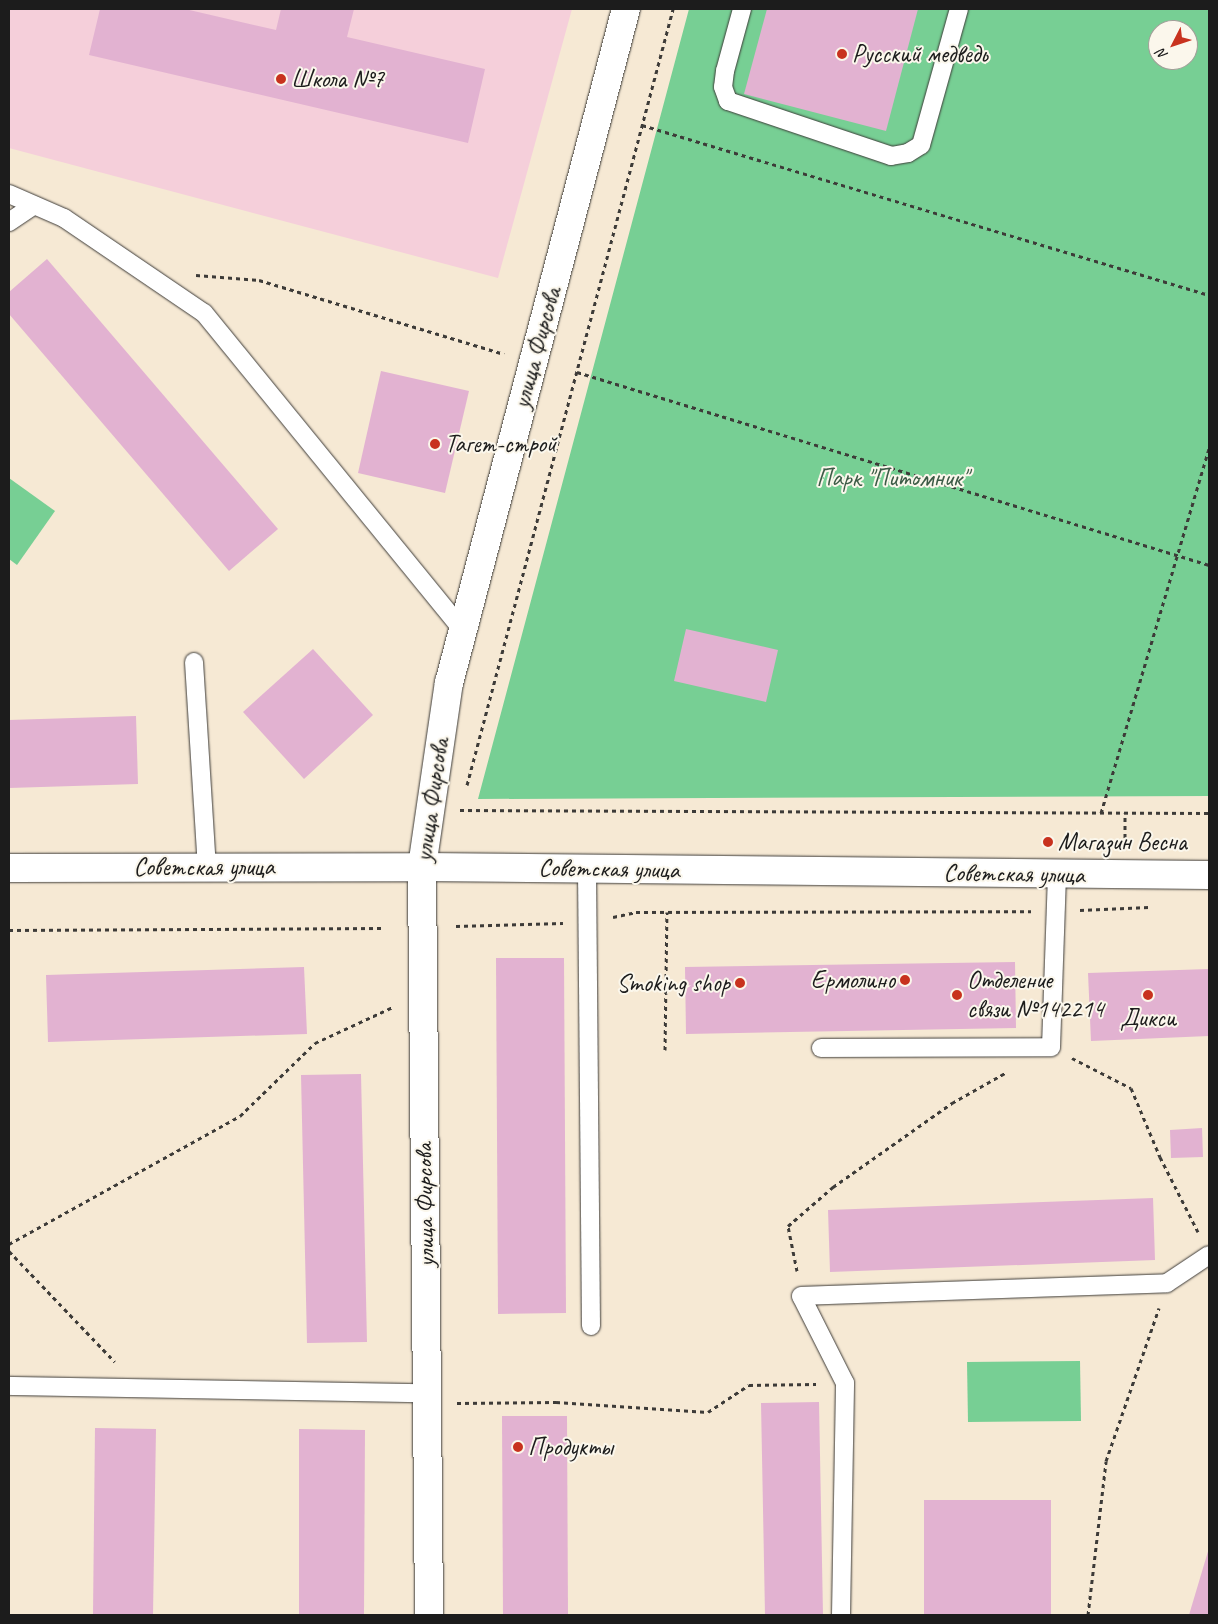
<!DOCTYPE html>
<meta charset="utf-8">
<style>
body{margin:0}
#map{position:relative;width:1218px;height:1624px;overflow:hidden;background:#f6e9d4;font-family:Caveat,sans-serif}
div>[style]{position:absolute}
.built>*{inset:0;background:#f5cfda}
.green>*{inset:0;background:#77cf94}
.building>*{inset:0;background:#e2b2d1}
.path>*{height:3px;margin-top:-1.5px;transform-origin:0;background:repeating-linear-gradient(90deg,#3d3b38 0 4px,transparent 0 8px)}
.roads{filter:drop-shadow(0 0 1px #3d3b38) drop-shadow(0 0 1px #3d3b38)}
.service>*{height:18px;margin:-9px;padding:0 9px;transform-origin:9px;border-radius:9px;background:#fff}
.minor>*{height:28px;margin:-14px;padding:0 14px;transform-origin:14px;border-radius:14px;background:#fff}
.tertiary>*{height:28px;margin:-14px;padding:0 14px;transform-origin:14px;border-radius:14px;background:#fff}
.dots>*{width:14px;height:14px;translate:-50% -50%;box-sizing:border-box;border:2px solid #fbf7ec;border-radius:50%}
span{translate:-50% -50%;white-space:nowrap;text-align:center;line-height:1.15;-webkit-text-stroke:4px #fbf7ec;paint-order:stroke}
.poi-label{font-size:25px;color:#1c1c1c}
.left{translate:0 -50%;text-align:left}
.right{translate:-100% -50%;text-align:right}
.street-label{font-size:25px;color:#1c1c1c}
.park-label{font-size:25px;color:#3c5b46}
.frame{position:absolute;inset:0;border:10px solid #1c1c1c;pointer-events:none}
.north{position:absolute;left:1148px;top:20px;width:50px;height:50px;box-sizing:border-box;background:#fbf7ec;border:1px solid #a29f99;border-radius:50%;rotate:229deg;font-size:14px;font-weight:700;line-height:20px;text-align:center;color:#1c1c1c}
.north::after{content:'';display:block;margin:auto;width:18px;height:22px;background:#c8321e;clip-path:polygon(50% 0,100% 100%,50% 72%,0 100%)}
</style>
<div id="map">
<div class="built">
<div style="clip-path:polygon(9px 9px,572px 9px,498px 278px,9px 148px)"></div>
</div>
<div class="green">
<div style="clip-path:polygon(evenodd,689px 9px,1209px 9px,1209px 796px,478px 799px,689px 9px,1158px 30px,1188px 30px,1188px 60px,1158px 60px,1158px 30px)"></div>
<div style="clip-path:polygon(9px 478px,55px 511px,17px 565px,9px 559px)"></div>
<div style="clip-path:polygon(1080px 1361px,1081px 1421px,968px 1422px,967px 1362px)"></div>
</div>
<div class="building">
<div style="clip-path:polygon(100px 9px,185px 9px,276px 30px,281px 9px,354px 9px,347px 37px,485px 69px,468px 143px,89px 55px)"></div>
<div style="clip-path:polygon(767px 9px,918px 9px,886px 131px,744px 94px)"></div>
<div style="clip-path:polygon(47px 259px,278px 529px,229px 571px,9px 314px,9px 292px)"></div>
<div style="clip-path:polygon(381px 371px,469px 391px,445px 493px,358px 473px)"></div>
<div style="clip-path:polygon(686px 629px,778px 650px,766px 702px,674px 681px)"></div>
<div style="clip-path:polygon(313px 649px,373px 715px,304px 779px,243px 712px)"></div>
<div style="clip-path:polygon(136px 716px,138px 784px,9px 788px,9px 720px)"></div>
<div style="clip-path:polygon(496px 958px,564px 958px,566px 1313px,498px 1314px)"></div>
<div style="clip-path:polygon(1015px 962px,1016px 1028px,686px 1034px,685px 967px)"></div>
<div style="clip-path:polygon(304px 967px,307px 1034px,48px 1042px,46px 975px)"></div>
<div style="clip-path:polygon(1209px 969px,1209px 1036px,1091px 1041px,1088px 973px)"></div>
<div style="clip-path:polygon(361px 1074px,367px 1342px,307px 1343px,301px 1075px)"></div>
<div style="clip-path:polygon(1202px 1128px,1203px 1157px,1171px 1158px,1170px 1130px)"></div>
<div style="clip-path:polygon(1153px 1198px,1155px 1260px,830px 1272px,828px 1210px)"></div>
<div style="clip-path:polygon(819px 1402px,823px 1615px,765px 1615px,761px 1403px)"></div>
<div style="clip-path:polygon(502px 1416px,567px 1416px,568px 1615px,503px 1615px)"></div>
<div style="clip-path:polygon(95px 1428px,156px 1429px,153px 1615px,93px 1615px)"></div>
<div style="clip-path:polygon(299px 1429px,365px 1430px,364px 1615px,299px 1615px)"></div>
<div style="clip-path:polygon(924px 1500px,1051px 1500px,1051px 1615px,924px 1615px)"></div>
<div style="clip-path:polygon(1209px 1548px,1209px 1615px,1189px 1615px)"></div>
</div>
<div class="path">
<div style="left:642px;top:125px;width:592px;rotate:16.69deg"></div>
<div style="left:196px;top:275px;width:63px;rotate:4.5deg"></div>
<div style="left:259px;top:280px;width:256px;rotate:16.8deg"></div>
<div style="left:577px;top:372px;width:661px;rotate:16.98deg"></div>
<div style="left:467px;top:785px;width:803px;rotate:-75.13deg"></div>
<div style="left:460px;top:810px;width:749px;rotate:0.23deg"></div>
<div style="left:1101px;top:813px;width:380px;rotate:-73.5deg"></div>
<div style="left:1125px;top:845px;width:32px;rotate:-90deg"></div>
<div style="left:1080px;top:910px;width:69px;rotate:-2.5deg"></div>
<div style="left:613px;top:917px;width:24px;rotate:-12deg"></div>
<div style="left:636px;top:912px;width:395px;rotate:-0.1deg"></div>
<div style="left:456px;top:926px;width:107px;rotate:-1.6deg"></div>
<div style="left:9px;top:930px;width:373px;rotate:-0.3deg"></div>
<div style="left:665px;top:1050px;width:138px;rotate:-89.2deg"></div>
<div style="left:1072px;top:1058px;width:66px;rotate:27deg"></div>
<div style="left:1131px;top:1088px;width:75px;rotate:67.2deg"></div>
<div style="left:1160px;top:1157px;width:84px;rotate:63.1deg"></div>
<div style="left:9px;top:1244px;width:264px;rotate:-29deg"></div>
<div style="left:240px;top:1116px;width:105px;rotate:-44.2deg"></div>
<div style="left:315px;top:1043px;width:86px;rotate:-24.8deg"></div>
<div style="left:9px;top:1251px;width:153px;rotate:46.3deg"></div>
<div style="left:797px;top:1271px;width:46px;rotate:-101.3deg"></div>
<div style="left:788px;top:1226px;width:60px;rotate:-40.9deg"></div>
<div style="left:833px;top:1187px;width:146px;rotate:-35.2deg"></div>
<div style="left:952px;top:1103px;width:61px;rotate:-29.5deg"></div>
<div style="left:457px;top:1403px;width:99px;rotate:-0.6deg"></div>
<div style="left:556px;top:1402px;width:152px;rotate:3.8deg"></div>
<div style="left:708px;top:1412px;width:49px;rotate:-33.4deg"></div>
<div style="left:749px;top:1385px;width:67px;rotate:-0.9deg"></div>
<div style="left:1088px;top:1615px;width:155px;rotate:-83.3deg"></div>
<div style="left:1106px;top:1461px;width:162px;rotate:-70.9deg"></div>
</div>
<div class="roads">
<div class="service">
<div style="left:742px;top:9px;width:64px;rotate:105.3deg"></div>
<div style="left:725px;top:71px;width:16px;rotate:97deg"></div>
<div style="left:723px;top:87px;width:15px;rotate:70deg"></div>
<div style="left:728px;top:101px;width:172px;rotate:18.6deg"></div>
<div style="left:891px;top:156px;width:17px;rotate:-10deg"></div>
<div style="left:908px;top:153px;width:15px;rotate:-32deg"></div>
<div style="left:921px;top:145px;width:141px;rotate:-74.4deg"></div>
<div style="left:9px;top:194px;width:60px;rotate:23.6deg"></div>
<div style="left:64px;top:218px;width:169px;rotate:34.2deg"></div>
<div style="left:204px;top:313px;width:410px;rotate:50.8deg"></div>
<div style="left:9px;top:222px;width:30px;rotate:-34deg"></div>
<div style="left:194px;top:662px;width:205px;rotate:86.4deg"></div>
<div style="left:587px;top:869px;width:457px;rotate:89.5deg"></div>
<div style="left:821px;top:1048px;width:230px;rotate:-0.2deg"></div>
<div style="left:1051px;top:1047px;width:172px;rotate:-88deg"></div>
<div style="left:9px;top:1386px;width:418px;rotate:1deg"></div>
<div style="left:841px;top:1615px;width:232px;rotate:-89deg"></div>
<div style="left:845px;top:1383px;width:97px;rotate:-116.8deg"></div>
<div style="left:801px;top:1296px;width:366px;rotate:-2deg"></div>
<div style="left:1167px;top:1283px;width:50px;rotate:-33.7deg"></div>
</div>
<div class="minor">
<div style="left:429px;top:1615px;width:748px;rotate:-90.54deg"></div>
<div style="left:422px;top:867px;width:186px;rotate:-81.7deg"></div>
<div style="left:449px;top:683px;width:697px;rotate:-75.29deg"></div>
</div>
<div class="tertiary">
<div style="left:9px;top:868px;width:413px;rotate:-0.1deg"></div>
<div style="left:422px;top:867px;width:787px;rotate:0.58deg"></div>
</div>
</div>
<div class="dots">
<div style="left:842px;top:54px;background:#c8321e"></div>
<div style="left:281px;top:79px;background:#c8321e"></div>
<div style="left:435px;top:444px;background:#c8321e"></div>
<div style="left:1048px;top:842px;background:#c8321e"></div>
<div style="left:905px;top:980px;background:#c8321e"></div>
<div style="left:740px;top:983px;background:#c8321e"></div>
<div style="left:957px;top:995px;background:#c8321e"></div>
<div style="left:1148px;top:995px;background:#c8321e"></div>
<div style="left:518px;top:1447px;background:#c8321e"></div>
</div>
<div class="poi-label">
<span class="left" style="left:852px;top:54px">Русский медведь</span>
<span class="left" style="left:291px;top:79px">Школа №7</span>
<span class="left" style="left:445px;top:444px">Тагет-строй</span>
<span class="left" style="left:1058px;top:842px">Магазин Весна</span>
<span class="right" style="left:895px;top:980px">Ермолино</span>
<span class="left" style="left:967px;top:995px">Отделение<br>связи №142214</span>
<span class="right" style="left:730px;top:983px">Smoking shop</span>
<span style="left:1148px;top:1018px">Дикси</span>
<span class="left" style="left:528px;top:1447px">Продукты</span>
</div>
<div class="street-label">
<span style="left:537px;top:348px;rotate:-75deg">улица Фирсова</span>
<span style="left:432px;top:800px;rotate:-82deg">улица Фирсова</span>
<span style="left:204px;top:867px">Советская улица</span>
<span style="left:609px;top:869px;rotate:1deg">Советская улица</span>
<span style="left:1014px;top:874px;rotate:1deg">Советская улица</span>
<span style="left:425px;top:1205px;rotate:-91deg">улица Фирсова</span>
</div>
<div class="park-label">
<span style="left:892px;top:478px">Парк "Питомник"</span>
</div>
<div class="frame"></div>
<div class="north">N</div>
</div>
